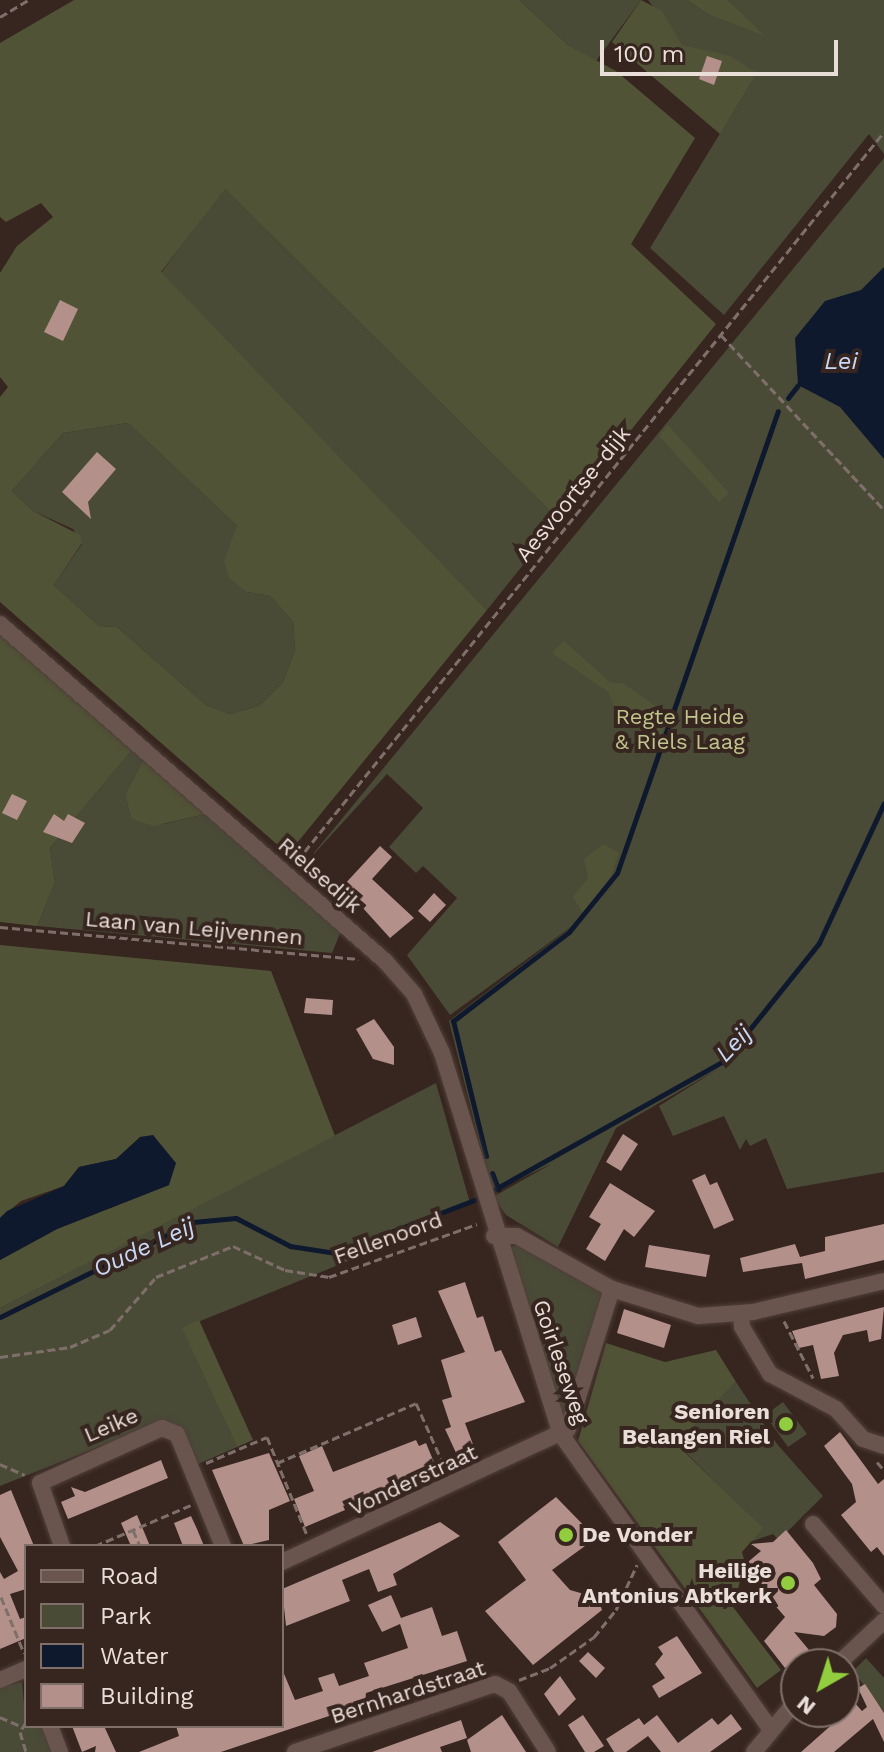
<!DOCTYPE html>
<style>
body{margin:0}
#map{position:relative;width:884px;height:1752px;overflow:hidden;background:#37251f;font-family:"Work Sans",sans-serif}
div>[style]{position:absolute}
.green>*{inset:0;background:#494b37}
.forest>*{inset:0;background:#515336}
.water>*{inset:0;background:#0e192e}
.stream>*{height:5px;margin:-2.5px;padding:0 2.5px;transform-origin:2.5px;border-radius:2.5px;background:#0e192e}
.building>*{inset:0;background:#b4908b}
.path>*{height:3px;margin-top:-1.5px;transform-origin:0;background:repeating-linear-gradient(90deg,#7f6f6a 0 8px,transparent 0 12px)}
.roads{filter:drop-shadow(0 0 2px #4f403a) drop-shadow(0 0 2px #4f403a)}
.minor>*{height:16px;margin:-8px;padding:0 8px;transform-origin:8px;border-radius:8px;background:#6a554e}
.dots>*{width:22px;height:22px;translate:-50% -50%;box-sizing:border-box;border:4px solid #37251f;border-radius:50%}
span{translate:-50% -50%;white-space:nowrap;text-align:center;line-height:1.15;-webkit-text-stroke:8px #37251f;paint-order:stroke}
.street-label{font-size:22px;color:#eaded9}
.park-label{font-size:22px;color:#c0c58d}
.poi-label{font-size:22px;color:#eaded9;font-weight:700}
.right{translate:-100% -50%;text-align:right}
.left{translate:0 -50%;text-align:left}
.water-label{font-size:24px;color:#c8d8f6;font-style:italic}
.legend{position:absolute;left:24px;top:1544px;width:260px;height:184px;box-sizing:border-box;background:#37251f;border:2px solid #7f6f69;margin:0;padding:10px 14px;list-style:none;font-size:24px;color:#eaded9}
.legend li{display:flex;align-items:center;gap:16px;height:40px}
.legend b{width:40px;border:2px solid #7f6f69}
.north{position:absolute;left:780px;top:1648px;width:80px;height:80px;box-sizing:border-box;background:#37251f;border:2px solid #7f6f69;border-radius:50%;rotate:219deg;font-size:22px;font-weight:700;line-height:32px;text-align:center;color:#eaded9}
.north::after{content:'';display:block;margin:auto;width:28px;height:36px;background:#91cd3f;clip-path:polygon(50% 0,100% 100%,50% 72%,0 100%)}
.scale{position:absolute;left:600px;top:40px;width:238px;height:36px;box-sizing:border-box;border:4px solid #eaded9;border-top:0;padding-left:10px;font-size:24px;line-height:28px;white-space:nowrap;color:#eaded9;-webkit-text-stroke:6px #37251f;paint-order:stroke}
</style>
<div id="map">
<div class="green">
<div style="clip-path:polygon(519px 0,641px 0,596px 61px,568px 45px)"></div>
<div style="clip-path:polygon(648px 0,687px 0,709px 15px,763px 35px,728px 0,884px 0,884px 154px,869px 134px,724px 315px,650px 248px,757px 73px,682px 45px)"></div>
<div style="clip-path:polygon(884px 158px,884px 1172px,787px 1189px,766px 1138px,750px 1146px,746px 1139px,740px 1150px,724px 1116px,673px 1136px,659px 1106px,718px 1069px,616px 1128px,558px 1247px,506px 1215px,493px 1197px,553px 1163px,492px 1192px,449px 1021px,586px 916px,450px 1015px,407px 955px,457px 898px,423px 866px,416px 873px,389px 847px,423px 808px,387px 774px,304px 865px)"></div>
<div style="clip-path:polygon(224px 188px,559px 520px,487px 610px,161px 273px)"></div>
<div style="clip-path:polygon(128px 423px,237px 526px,247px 592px,270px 596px,293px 622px,295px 650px,283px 682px,259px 706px,230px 714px,206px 705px,117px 627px,99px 626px,54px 585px,82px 544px,73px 529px,33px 511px,12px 491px,63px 433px)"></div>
<div style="clip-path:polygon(133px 749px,144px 759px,125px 794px,131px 819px,164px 824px,206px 814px,341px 931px,332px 953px,37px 926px,55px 883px,50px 848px)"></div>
<div style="clip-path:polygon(436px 1083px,470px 1203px,355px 1250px,358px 1257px,183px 1328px,237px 1447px,196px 1465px,179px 1426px,161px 1422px,0 1486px,0 1308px)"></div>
<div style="clip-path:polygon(518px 1244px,602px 1293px,562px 1420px,509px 1249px)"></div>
<div style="clip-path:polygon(736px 1382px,777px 1444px,823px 1496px,779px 1540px,773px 1534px,747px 1543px,762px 1528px,676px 1443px)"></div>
<div style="clip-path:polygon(783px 1402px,807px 1434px,788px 1447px,765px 1415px)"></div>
<div style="clip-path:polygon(866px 1658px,884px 1678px,884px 1712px,853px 1671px)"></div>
<div style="clip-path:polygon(22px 1682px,26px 1726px,45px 1726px,55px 1752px,0 1752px,0 1687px)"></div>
</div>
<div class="forest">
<div style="clip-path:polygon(evenodd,74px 0,519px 0,568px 45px,616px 71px,695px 138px,631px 244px,716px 324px,559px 520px,225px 189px,161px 272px,487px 610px,288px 854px,0 602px,0 397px,8px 387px,0 377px,0 273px,17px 246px,53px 217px,41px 203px,6px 222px,0 217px,0 43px,74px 0,128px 423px,237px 526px,224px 561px,229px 578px,247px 592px,270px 596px,293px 622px,295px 650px,283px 682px,259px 706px,230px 714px,206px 705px,117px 627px,99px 626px,54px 585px,82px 543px,80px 535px,33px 511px,12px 491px,63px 433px,128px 423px)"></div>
<div style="clip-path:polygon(641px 0,662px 11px,682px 45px,730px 56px,757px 73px,720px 134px,612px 42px)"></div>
<div style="clip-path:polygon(687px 0,728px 0,765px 36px,709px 15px)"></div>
<div style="clip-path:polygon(668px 425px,729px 493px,719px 502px,659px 436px)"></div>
<div style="clip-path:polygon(0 632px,133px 749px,50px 848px,55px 883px,37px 926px,0 922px)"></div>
<div style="clip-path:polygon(564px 641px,611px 683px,623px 683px,668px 715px,661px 736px,618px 716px,608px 692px,552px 653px)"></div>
<div style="clip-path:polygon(144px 759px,206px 814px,154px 826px,131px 819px,125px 794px)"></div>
<div style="clip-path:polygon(603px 844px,619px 853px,611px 876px,583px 913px,573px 897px,588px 878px,584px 859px)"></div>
<div style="clip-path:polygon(0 945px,271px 971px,335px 1136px,0 1308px,0 1260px,57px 1229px,169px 1185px,153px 1135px,116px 1159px,79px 1167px,64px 1186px,21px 1201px,0 1218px)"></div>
<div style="clip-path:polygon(199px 1320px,253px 1440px,237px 1447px,182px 1328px)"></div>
<div style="clip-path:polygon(606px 1343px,665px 1362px,716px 1350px,736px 1382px,676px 1444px,763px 1528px,742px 1552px,745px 1563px,733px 1607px,781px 1670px,757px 1688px,578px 1441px)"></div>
</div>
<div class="water">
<div style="clip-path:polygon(884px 267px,884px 459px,840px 407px,798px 385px,795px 338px,825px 301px,861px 290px)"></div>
<div style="clip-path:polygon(153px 1135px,176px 1163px,169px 1185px,57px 1229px,0 1260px,0 1218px,7px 1211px,64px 1186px,79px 1167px,116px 1159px,140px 1137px)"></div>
</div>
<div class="stream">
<div style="left:788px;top:398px;width:16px;rotate:-52deg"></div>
<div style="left:486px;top:1156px;width:139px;rotate:-103.7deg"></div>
<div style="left:453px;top:1021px;width:146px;rotate:-37.5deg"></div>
<div style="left:569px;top:932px;width:76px;rotate:-50.9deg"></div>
<div style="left:617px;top:873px;width:489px;rotate:-70.8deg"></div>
<div style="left:492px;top:1173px;width:17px;rotate:69deg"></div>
<div style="left:490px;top:1192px;width:270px;rotate:-29.3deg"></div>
<div style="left:725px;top:1060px;width:150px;rotate:-51.2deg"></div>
<div style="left:819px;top:943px;width:154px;rotate:-65.1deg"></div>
<div style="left:0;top:1317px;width:215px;rotate:-26.2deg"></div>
<div style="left:193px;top:1222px;width:43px;rotate:-5.3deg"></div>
<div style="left:236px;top:1218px;width:61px;rotate:27.4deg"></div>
<div style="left:290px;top:1246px;width:47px;rotate:8.7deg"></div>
<div style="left:336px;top:1253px;width:148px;rotate:-21deg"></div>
</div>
<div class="building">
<div style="clip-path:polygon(707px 56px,722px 61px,714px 85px,699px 79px)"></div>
<div style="clip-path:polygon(60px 300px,78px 309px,63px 341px,44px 332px)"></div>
<div style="clip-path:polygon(97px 452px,116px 469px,88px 502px,91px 519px,62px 492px)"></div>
<div style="clip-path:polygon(12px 794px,27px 801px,17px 820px,2px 813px)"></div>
<div style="clip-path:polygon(54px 814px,64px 821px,68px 814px,85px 823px,72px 843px,43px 832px)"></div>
<div style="clip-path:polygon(380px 846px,392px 857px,372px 879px,414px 918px,390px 938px,343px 886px)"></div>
<div style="clip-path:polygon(434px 893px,446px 905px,430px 922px,418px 911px)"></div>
<div style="clip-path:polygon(306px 998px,333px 1000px,332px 1015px,304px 1013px)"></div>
<div style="clip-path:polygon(374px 1019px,394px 1047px,394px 1065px,373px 1059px,356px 1029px)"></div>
<div style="clip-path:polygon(623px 1134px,638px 1144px,621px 1171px,606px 1162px)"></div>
<div style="clip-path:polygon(705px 1174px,710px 1185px,717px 1182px,734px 1220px,714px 1229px,692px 1180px)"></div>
<div style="clip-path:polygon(610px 1183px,655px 1211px,634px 1237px,624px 1229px,605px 1261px,586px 1249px,601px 1224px,589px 1217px)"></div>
<div style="clip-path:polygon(884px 1224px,884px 1260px,805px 1279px,802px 1263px,743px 1272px,740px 1258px,795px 1244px,800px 1257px,825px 1251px,825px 1237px)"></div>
<div style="clip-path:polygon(649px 1245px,710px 1255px,706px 1277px,645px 1267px)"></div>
<div style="clip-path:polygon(465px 1282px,477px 1318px,483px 1316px,495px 1352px,501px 1350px,525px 1402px,465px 1423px,474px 1447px,457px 1455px,445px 1429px,451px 1427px,442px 1400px,452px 1397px,441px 1360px,465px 1352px,438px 1291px)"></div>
<div style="clip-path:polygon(884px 1307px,881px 1339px,869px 1342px,867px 1330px,843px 1335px,834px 1353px,839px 1376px,821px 1379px,813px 1345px,799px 1348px,792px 1331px)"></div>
<div style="clip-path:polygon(624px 1309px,671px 1325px,664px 1348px,617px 1333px)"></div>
<div style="clip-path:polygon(416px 1317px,422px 1337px,398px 1345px,392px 1325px)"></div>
<div style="clip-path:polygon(840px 1432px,878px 1484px,884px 1479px,884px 1556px,877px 1547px,871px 1552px,841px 1515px,856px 1502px,852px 1484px,824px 1446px)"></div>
<div style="clip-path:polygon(416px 1440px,419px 1446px,426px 1443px,438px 1472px,343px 1506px,345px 1510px,305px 1527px,294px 1499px,314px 1491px,299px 1456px,322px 1446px,333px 1472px)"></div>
<div style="clip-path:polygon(269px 1453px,290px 1501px,269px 1510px,269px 1540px,244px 1546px,212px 1470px)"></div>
<div style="clip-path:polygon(161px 1460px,168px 1478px,68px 1519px,61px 1502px,75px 1496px,71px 1487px,85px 1492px)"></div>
<div style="clip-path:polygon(11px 1490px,34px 1546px,26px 1546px,26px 1589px,10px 1594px,20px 1619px,26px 1617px,26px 1638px,0 1649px,0 1572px,4px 1579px,18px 1571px,0 1537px,0 1495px)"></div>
<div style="clip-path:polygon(556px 1497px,596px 1538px,552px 1570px,570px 1590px,598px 1598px,602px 1610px,533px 1665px,485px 1611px,526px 1580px,498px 1542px)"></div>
<div style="clip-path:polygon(137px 1515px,150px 1546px,131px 1546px,121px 1523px)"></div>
<div style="clip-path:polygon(191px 1516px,197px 1529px,204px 1546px,183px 1546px,174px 1523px)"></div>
<div style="clip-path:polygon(440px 1522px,460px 1536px,393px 1574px,397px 1585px,378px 1592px,369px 1569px,342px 1580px,350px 1601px,286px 1626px,282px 1589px)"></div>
<div style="clip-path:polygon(786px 1530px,813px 1563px,821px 1579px,814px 1585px,837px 1614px,836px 1627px,824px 1636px,794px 1632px,809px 1650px,785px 1668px,764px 1641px,785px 1617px,742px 1567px,761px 1551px,751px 1544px,773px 1542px)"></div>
<div style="clip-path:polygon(391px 1595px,401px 1618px,432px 1607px,442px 1636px,457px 1631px,467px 1661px,366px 1693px,365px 1704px,221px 1752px,139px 1752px,179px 1736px,176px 1726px,282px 1726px,282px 1669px,295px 1700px,323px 1691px,318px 1678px,334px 1673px,339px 1686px,369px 1676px,364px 1663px,408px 1648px,400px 1624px,382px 1632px,368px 1605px)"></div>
<div style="clip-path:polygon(677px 1636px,702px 1673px,659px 1698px,652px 1686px,665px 1678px,655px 1664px,663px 1654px,658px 1647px)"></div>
<div style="clip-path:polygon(588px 1652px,605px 1668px,596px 1678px,579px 1661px)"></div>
<div style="clip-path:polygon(560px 1676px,576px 1699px,559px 1716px,544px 1694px)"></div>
<div style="clip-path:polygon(865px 1684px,884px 1713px,884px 1742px,873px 1719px,834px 1752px,801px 1752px,836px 1721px,828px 1712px,844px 1712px,844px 1691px,862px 1711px,867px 1707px,858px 1688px)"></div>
<div style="clip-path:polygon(731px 1714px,742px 1729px,710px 1752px,661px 1752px,648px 1736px,626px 1752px,614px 1752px,606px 1739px,639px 1718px,644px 1725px,657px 1715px,678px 1743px,712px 1718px,718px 1725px)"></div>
<div style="clip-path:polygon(502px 1715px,526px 1752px,471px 1752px,467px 1740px)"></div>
<div style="clip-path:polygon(583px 1715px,604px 1746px,594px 1752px,585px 1752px,568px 1725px)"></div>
<div style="clip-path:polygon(461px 1720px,467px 1738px,440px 1747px,442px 1752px,372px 1752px)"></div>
<div style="clip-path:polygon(72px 1726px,104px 1726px,116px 1752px,95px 1752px,96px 1746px,82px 1752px)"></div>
</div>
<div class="path">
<div style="left:0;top:17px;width:33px;rotate:-31deg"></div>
<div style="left:721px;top:335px;width:239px;rotate:47deg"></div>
<div style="left:297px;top:861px;width:936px;rotate:-51.16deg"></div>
<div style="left:0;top:927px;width:360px;rotate:5.1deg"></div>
<div style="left:784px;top:1321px;width:64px;rotate:63deg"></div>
<div style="left:0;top:1357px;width:71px;rotate:-8.1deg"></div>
<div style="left:70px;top:1347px;width:43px;rotate:-23deg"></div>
<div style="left:110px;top:1330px;width:70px;rotate:-49deg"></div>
<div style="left:156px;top:1277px;width:83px;rotate:-21.9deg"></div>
<div style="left:233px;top:1246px;width:57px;rotate:24.8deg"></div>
<div style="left:285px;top:1270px;width:45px;rotate:9deg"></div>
<div style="left:329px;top:1277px;width:157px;rotate:-19.7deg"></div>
<div style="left:877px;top:1462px;width:11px;rotate:49deg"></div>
<div style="left:206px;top:1463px;width:66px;rotate:-23.1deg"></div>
<div style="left:267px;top:1437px;width:106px;rotate:67.8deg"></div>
<div style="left:277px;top:1463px;width:151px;rotate:-23.3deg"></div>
<div style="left:416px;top:1403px;width:73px;rotate:65.9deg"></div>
<div style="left:0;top:1464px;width:27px;rotate:24deg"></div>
<div style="left:133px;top:1530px;width:17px;rotate:66deg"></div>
<div style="left:95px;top:1546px;width:104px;rotate:-23.1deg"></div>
<div style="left:1px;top:1597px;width:61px;rotate:67.7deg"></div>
<div style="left:519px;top:1680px;width:33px;rotate:-21deg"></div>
<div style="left:550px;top:1668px;width:54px;rotate:-35.2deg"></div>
<div style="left:594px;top:1637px;width:35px;rotate:-51deg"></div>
<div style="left:616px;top:1610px;width:50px;rotate:-65deg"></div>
<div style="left:0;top:1717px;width:22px;rotate:24deg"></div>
<div style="left:26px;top:1722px;width:12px;rotate:121deg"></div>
<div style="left:20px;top:1732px;width:21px;rotate:73deg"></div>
</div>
<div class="roads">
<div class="minor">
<div style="left:0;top:624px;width:512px;rotate:41.2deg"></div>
<div style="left:385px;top:961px;width:44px;rotate:48.7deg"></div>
<div style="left:414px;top:994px;width:65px;rotate:64.6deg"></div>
<div style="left:442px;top:1053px;width:398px;rotate:72.7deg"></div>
<div style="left:560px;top:1433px;width:363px;rotate:54.6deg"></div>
<div style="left:494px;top:1236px;width:23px"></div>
<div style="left:517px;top:1236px;width:109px;rotate:29.2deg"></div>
<div style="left:612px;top:1289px;width:90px;rotate:17.4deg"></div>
<div style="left:698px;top:1316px;width:55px;rotate:-4.2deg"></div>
<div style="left:753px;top:1312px;width:135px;rotate:-13.3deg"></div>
<div style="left:741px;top:1313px;width:14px;rotate:86deg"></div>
<div style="left:742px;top:1327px;width:55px;rotate:59.2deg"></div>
<div style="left:770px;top:1374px;width:75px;rotate:27.9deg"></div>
<div style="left:836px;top:1409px;width:40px;rotate:48deg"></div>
<div style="left:863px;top:1439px;width:22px;rotate:18deg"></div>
<div style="left:813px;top:1524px;width:108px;rotate:49.1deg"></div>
<div style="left:62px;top:1546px;width:67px;rotate:-109.2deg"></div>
<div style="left:40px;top:1483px;width:134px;rotate:-24.3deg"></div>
<div style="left:162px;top:1428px;width:16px;rotate:22deg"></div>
<div style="left:177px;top:1434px;width:121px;rotate:67.7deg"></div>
<div style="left:282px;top:1562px;width:315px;rotate:-24.9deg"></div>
<div style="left:568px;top:1429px;width:147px;rotate:-72.6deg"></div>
<div style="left:838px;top:1664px;width:63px;rotate:-43.1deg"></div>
<div style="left:0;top:1680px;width:28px;rotate:-23deg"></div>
<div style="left:50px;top:1726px;width:28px;rotate:69deg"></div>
<div style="left:295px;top:1752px;width:211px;rotate:-18.8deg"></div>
<div style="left:495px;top:1684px;width:16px;rotate:27deg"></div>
<div style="left:509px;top:1691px;width:72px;rotate:57.4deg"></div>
<div style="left:754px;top:1752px;width:66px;rotate:-50.5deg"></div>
</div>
</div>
<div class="dots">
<div style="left:786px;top:1424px;background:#91cd3f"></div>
<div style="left:566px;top:1535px;background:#91cd3f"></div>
<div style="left:788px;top:1583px;background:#91cd3f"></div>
</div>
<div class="street-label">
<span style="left:573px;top:494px;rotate:-51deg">Aesvoortse-dijk</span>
<span style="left:320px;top:875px;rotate:41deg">Rielsedijk</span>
<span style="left:194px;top:928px;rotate:5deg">Laan van Leijvennen</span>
<span style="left:388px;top:1238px;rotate:-20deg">Fellenoord</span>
<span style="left:561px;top:1362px;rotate:71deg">Goirleseweg</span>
<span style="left:111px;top:1425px;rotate:-23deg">Leike</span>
<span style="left:413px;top:1480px;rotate:-25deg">Vonderstraat</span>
<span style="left:408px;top:1692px;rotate:-18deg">Bernhardstraat</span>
</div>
<div class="park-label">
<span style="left:680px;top:729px">Regte Heide<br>&amp; Riels Laag</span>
</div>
<div class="poi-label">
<span class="right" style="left:770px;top:1424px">Senioren<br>Belangen Riel</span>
<span class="left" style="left:582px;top:1535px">De Vonder</span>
<span class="right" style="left:772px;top:1583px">Heilige<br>Antonius Abtkerk</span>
</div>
<div class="water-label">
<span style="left:841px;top:362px">Lei</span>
<span style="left:734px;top:1044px;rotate:-46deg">Leij</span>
<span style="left:144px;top:1248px;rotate:-25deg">Oude Leij</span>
</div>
<ul class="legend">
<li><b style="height:10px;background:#6a554e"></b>Road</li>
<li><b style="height:22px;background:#494b37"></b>Park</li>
<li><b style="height:22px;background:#0e192e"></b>Water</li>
<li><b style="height:22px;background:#b4908b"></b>Building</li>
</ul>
<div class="north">N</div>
<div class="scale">100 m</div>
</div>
